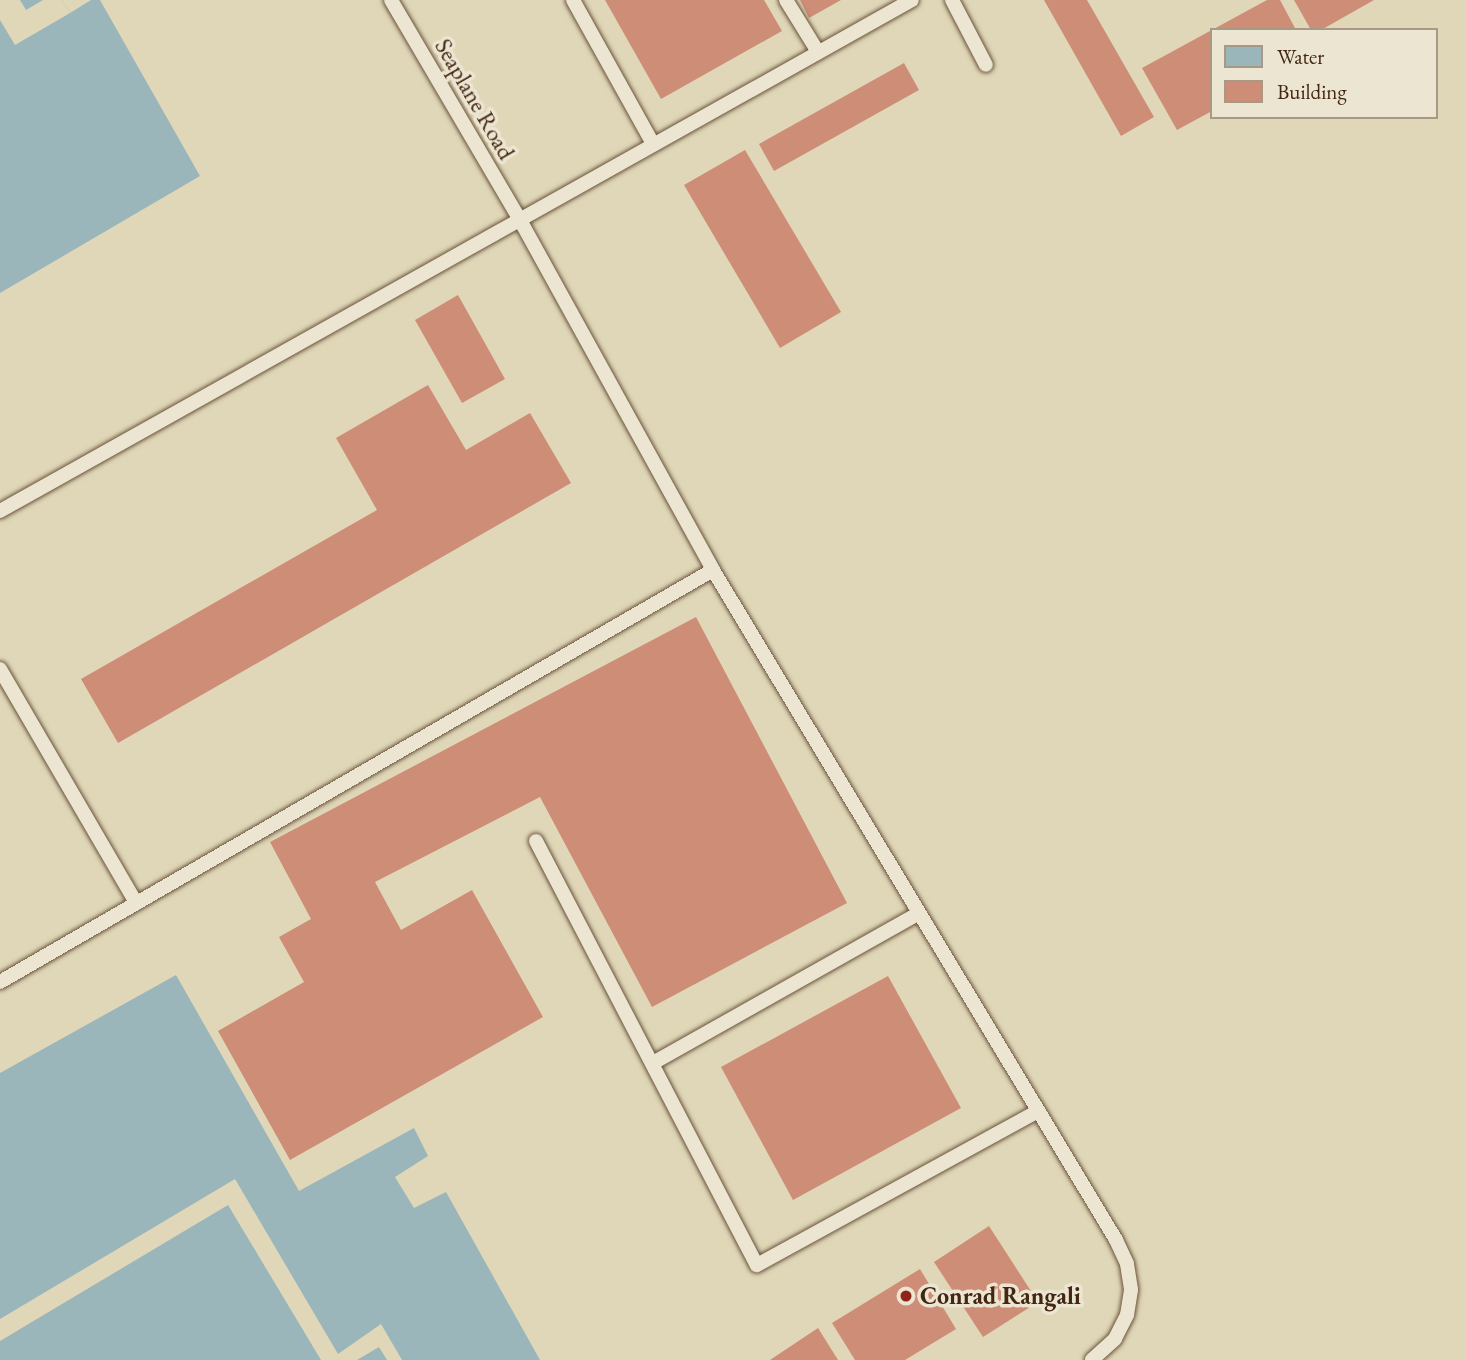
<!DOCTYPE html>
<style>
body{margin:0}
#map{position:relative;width:1466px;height:1360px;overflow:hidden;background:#e0d7b8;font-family:"EB Garamond",serif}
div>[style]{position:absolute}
.water>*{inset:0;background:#9ab6bb}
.pier>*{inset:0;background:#e0d7b8}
.building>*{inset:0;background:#cd8d76}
.roads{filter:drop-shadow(0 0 2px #6a533c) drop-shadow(0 0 2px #6a533c)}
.service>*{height:14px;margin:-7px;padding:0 7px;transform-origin:7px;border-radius:7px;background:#ebe5d1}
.dots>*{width:19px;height:19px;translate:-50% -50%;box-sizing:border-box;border:4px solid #ebe5d1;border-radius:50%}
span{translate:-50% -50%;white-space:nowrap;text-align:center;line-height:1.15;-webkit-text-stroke:7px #ebe5d1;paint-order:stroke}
.street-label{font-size:24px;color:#432713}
.poi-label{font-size:24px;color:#432713;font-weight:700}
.left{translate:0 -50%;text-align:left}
.legend{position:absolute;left:1210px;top:28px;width:228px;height:91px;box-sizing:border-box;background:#ebe5d1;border:2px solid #a89985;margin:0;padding:9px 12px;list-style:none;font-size:21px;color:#432713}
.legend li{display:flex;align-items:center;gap:14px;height:35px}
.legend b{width:35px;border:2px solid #a89985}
</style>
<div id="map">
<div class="water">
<div style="clip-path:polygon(0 0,62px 0,70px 13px,91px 0,100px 0,200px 176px,0 293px)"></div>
<div style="clip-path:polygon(176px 975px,299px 1191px,414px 1128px,428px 1156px,395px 1177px,414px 1208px,446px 1192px,540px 1360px,0 1360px,0 1073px)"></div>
</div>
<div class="pier">
<div style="clip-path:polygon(0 0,20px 0,26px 10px,43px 0,62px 0,70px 13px,15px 45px,0 20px)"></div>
<div style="clip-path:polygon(235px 1179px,338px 1354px,381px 1324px,402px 1360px,387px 1360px,379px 1347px,357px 1360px,321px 1360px,228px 1205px,0 1341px,0 1319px)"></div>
</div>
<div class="building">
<div style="clip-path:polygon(605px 0,764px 0,782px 31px,661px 99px)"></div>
<div style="clip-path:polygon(800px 0,841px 0,809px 18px)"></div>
<div style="clip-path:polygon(1044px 0,1087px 0,1154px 117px,1121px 136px)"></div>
<div style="clip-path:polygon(1267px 0,1280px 0,1296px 30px,1212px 30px,1212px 111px,1177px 130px,1142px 68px)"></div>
<div style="clip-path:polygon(1294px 0,1374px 0,1321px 30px,1311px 30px)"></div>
<div style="clip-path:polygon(904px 63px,919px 90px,774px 171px,759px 144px)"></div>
<div style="clip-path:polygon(745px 150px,841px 312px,780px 348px,684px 185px)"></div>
<div style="clip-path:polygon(458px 295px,505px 379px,462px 403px,415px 320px)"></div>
<div style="clip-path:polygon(428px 385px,466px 450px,530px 413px,571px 483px,118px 743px,81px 679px,377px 510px,336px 438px)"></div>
<div style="clip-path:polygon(696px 617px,847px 903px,652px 1007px,540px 797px,375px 882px,401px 930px,472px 890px,543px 1017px,290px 1160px,218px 1031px,304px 982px,279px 937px,311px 919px,270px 842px)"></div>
<div style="clip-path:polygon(888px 976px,961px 1108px,793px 1200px,721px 1067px)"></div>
<div style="clip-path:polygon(989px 1226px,1038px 1302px,983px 1337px,934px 1262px)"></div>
<div style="clip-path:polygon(920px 1269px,956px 1329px,905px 1360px,855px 1360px,832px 1323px)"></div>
<div style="clip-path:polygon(818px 1328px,838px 1360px,770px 1360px)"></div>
</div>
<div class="roads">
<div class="service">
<div style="left:391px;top:0;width:255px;rotate:59.6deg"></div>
<div style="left:520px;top:220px;width:400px;rotate:61.1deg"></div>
<div style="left:713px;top:570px;width:782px;rotate:58.97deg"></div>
<div style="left:1116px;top:1240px;width:26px;rotate:65deg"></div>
<div style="left:1127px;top:1264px;width:26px;rotate:81deg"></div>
<div style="left:1131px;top:1290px;width:25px;rotate:99deg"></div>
<div style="left:1127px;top:1315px;width:27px;rotate:117deg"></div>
<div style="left:1115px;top:1339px;width:31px;rotate:138deg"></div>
<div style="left:573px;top:0;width:165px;rotate:60.9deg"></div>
<div style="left:786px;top:0;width:61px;rotate:58.4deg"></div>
<div style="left:952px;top:0;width:73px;rotate:62.4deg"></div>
<div style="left:0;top:511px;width:1045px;rotate:-29.26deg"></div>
<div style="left:0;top:669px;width:271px;rotate:59.8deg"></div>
<div style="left:536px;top:841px;width:478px;rotate:62.5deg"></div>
<div style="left:757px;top:1265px;width:319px;rotate:-28.7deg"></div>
<div style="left:0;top:982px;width:823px;rotate:-30.02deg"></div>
<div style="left:653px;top:1063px;width:305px;rotate:-29.4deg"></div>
</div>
</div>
<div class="dots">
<div style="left:906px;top:1296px;background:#8f2418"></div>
</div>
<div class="street-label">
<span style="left:475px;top:99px;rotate:60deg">Seaplane Road</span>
</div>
<div class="poi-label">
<span class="left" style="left:920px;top:1296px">Conrad Rangali</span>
</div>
<ul class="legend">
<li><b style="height:19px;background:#9ab6bb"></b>Water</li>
<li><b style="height:19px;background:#cd8d76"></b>Building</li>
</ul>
</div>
